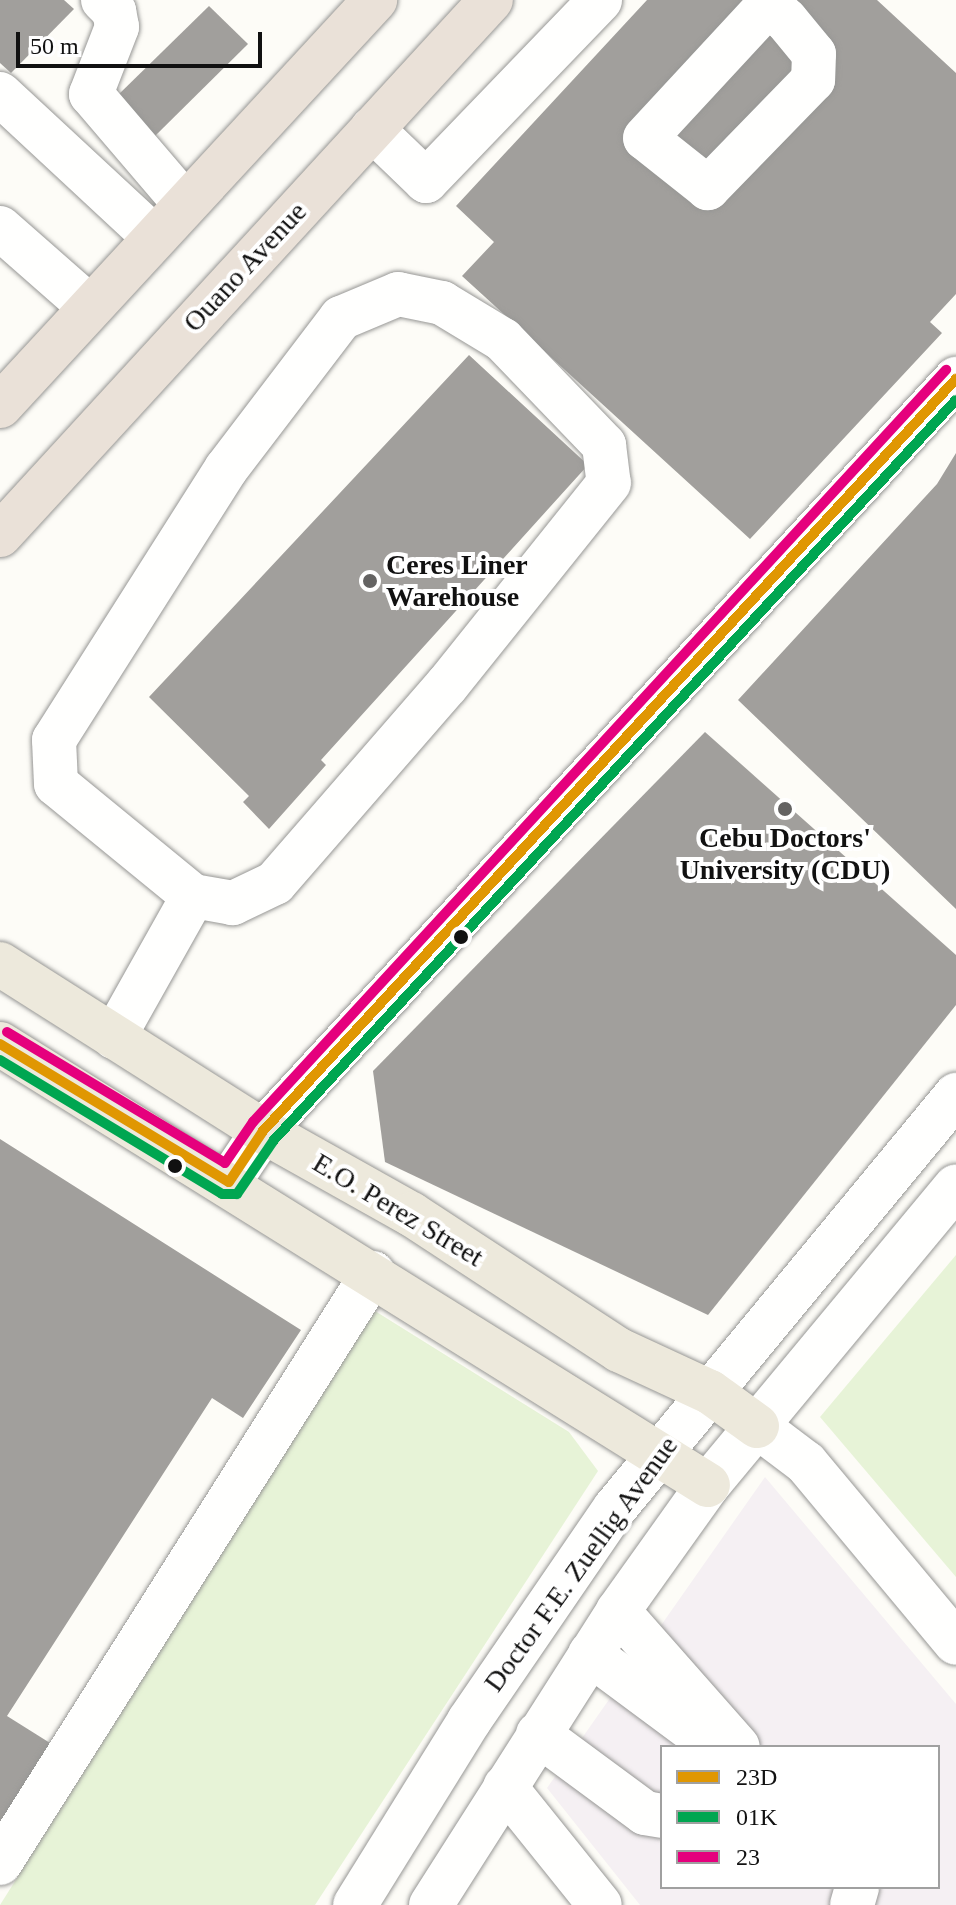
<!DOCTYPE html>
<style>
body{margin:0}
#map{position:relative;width:956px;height:1905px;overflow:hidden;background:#fdfcf7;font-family:Georgia,serif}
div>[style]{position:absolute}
.industrial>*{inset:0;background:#f5f0f3}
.green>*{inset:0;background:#e7f3d7}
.building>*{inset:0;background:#a19f9c}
.roads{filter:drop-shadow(0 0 2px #979795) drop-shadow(0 0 2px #979795)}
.minor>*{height:44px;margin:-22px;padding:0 22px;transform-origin:22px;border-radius:22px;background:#fffffe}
.major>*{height:44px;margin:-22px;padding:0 22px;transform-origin:22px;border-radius:22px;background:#ede9dc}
.highway>*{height:44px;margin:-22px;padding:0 22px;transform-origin:22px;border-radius:22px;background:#eae1d8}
.bus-1>*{height:10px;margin:-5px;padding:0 5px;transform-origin:5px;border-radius:5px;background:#e09702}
.bus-2>*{height:10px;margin:-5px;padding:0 5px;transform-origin:5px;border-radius:5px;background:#00a651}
.bus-3>*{height:10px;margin:-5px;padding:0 5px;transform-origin:5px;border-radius:5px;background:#e5007d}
.dots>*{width:22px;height:22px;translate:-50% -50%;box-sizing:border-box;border:4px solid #fff;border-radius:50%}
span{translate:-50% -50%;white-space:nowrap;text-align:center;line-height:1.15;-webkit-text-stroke:8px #fff;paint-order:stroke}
.street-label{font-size:28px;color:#111}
.poi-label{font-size:28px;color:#111;font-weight:700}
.left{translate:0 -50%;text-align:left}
.legend{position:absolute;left:660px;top:1745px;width:280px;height:144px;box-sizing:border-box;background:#fff;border:2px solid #a0a0a0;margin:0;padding:10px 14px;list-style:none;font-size:24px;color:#111}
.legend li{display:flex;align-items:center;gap:16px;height:40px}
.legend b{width:40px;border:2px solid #a0a0a0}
.scale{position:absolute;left:16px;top:32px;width:246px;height:36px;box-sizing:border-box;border:4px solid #111;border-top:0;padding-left:10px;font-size:24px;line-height:28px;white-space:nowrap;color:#111;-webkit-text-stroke:6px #fff;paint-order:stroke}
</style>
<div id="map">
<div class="industrial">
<div style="clip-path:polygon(evenodd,765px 1477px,956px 1704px,956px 1905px,640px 1905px,547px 1788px,765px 1477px,662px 1747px,938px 1747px,938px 1887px,662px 1887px,662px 1747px)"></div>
</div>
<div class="green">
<div style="clip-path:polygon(956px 1255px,956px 1577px,820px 1417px)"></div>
<div style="clip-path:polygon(375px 1311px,569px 1432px,598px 1471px,315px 1905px,0 1905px)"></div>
</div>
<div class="building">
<div style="clip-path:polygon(0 0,64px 0,74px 9px,11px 73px,0 63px)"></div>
<div style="clip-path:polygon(647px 0,877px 0,956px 73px,956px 294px,930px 322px,942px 333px,750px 539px,462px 276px,494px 242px,456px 206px)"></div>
<div style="clip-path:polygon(209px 6px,248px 44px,155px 136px,116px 97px)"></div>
<div style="clip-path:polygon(469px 355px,588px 465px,321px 760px,326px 765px,269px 829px,243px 802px,249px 796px,149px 697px)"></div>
<div style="clip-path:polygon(956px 453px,956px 909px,738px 700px,937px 484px)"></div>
<div style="clip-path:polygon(705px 732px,956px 955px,956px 1005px,708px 1315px,385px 1162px,373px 1071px)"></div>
<div style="clip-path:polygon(0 1139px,301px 1330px,243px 1418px,212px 1398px,7px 1716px,58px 1748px,0 1838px)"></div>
</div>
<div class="roads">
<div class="minor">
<div style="left:103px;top:0;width:16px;rotate:45deg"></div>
<div style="left:114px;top:11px;width:16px;rotate:79deg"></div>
<div style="left:117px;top:27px;width:72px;rotate:111.2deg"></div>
<div style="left:91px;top:94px;width:145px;rotate:49.5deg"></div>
<div style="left:765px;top:0;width:29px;rotate:44deg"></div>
<div style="left:786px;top:20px;width:44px;rotate:50.5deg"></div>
<div style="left:814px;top:54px;width:26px;rotate:92deg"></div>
<div style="left:813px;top:80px;width:151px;rotate:134.2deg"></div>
<div style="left:708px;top:188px;width:80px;rotate:-141.6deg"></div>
<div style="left:645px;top:138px;width:183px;rotate:-47.2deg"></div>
<div style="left:0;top:94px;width:210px;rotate:42.9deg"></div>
<div style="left:372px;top:129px;width:75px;rotate:43.9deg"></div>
<div style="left:426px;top:181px;width:251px;rotate:-46.1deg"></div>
<div style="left:0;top:228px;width:120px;rotate:41.3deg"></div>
<div style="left:114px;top:1037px;width:162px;rotate:-60.7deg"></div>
<div style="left:193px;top:896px;width:177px;rotate:-140.7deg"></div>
<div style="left:56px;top:784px;width:44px;rotate:-92.6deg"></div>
<div style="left:54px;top:740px;width:321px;rotate:-57.6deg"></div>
<div style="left:226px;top:469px;width:190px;rotate:-52.7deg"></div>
<div style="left:341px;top:318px;width:62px;rotate:-22.8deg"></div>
<div style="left:398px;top:294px;width:45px;rotate:11.6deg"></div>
<div style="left:442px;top:303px;width:71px;rotate:31.2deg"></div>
<div style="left:503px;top:340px;width:146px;rotate:46.1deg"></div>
<div style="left:604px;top:445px;width:38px;rotate:83deg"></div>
<div style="left:609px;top:483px;width:259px;rotate:128.7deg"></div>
<div style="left:447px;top:685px;width:262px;rotate:131deg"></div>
<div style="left:275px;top:883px;width:47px;rotate:154.5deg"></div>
<div style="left:233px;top:903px;width:41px;rotate:-170.1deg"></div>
<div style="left:229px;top:1182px;width:61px;rotate:-56.3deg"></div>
<div style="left:263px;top:1131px;width:1023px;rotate:-47.34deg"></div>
<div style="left:757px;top:1426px;width:61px;rotate:37.1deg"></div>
<div style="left:806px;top:1463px;width:234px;rotate:50.2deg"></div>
<div style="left:618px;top:1611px;width:181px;rotate:48.6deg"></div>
<div style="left:590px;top:1654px;width:136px;rotate:36.6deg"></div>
<div style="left:538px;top:1734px;width:133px;rotate:36.4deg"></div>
<div style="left:645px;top:1813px;width:17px;rotate:10deg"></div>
<div style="left:505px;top:1787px;width:151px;rotate:51.2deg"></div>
<div style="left:0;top:1863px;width:698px;rotate:-57.7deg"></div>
<div style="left:355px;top:1905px;width:216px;rotate:-58.2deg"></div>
<div style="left:469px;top:1721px;width:258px;rotate:-55.6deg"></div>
<div style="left:615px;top:1508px;width:536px;rotate:-50.45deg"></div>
<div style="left:431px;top:1905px;width:348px;rotate:-57.5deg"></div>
<div style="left:618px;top:1611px;width:155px;rotate:-54.5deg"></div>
<div style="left:708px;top:1485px;width:388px;rotate:-50.3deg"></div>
<div style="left:852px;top:1905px;width:19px;rotate:-74deg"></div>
</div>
<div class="major">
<div style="left:0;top:964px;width:312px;rotate:32.4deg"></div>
<div style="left:263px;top:1131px;width:170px;rotate:29.3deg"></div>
<div style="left:411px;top:1214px;width:249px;rotate:33.2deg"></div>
<div style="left:619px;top:1350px;width:100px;rotate:24.8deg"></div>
<div style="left:710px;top:1392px;width:58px;rotate:35.9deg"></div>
<div style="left:0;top:1044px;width:834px;rotate:31.92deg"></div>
</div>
<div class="highway">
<div style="left:0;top:406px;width:553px;rotate:-47.27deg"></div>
<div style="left:0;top:535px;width:726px;rotate:-47.46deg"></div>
</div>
</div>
<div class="bus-1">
<div style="left:0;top:1044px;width:267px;rotate:31.1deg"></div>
<div style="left:229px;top:1182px;width:61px;rotate:-56.3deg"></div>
<div style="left:263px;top:1131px;width:1023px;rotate:-47.34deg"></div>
</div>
<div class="bus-2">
<div style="left:0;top:1060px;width:259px;rotate:31.1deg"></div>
<div style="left:222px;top:1194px;width:15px"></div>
<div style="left:237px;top:1194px;width:65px;rotate:-55.6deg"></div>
<div style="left:274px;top:1140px;width:1006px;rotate:-47.34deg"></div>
</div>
<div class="bus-3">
<div style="left:7px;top:1032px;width:254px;rotate:31deg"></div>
<div style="left:225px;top:1163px;width:50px;rotate:-55.7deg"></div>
<div style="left:253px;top:1122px;width:1023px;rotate:-47.34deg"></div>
</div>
<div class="dots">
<div style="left:370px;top:581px;background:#646362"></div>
<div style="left:785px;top:809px;background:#646362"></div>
<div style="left:461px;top:937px;background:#111"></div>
<div style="left:175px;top:1166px;background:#111"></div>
</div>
<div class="street-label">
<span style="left:245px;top:267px;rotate:-47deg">Ouano Avenue</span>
<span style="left:398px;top:1210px;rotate:31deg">E.O. Perez Street</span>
<span style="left:581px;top:1564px;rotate:-54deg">Doctor F.E. Zuellig Avenue</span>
</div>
<div class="poi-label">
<span class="left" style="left:386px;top:581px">Ceres Liner<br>Warehouse</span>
<span style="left:785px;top:854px">Cebu Doctors'<br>University (CDU)</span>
</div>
<ul class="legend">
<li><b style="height:10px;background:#e09702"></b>23D</li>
<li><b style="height:10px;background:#00a651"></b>01K</li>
<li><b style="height:10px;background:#e5007d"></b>23</li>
</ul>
<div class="scale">50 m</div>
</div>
